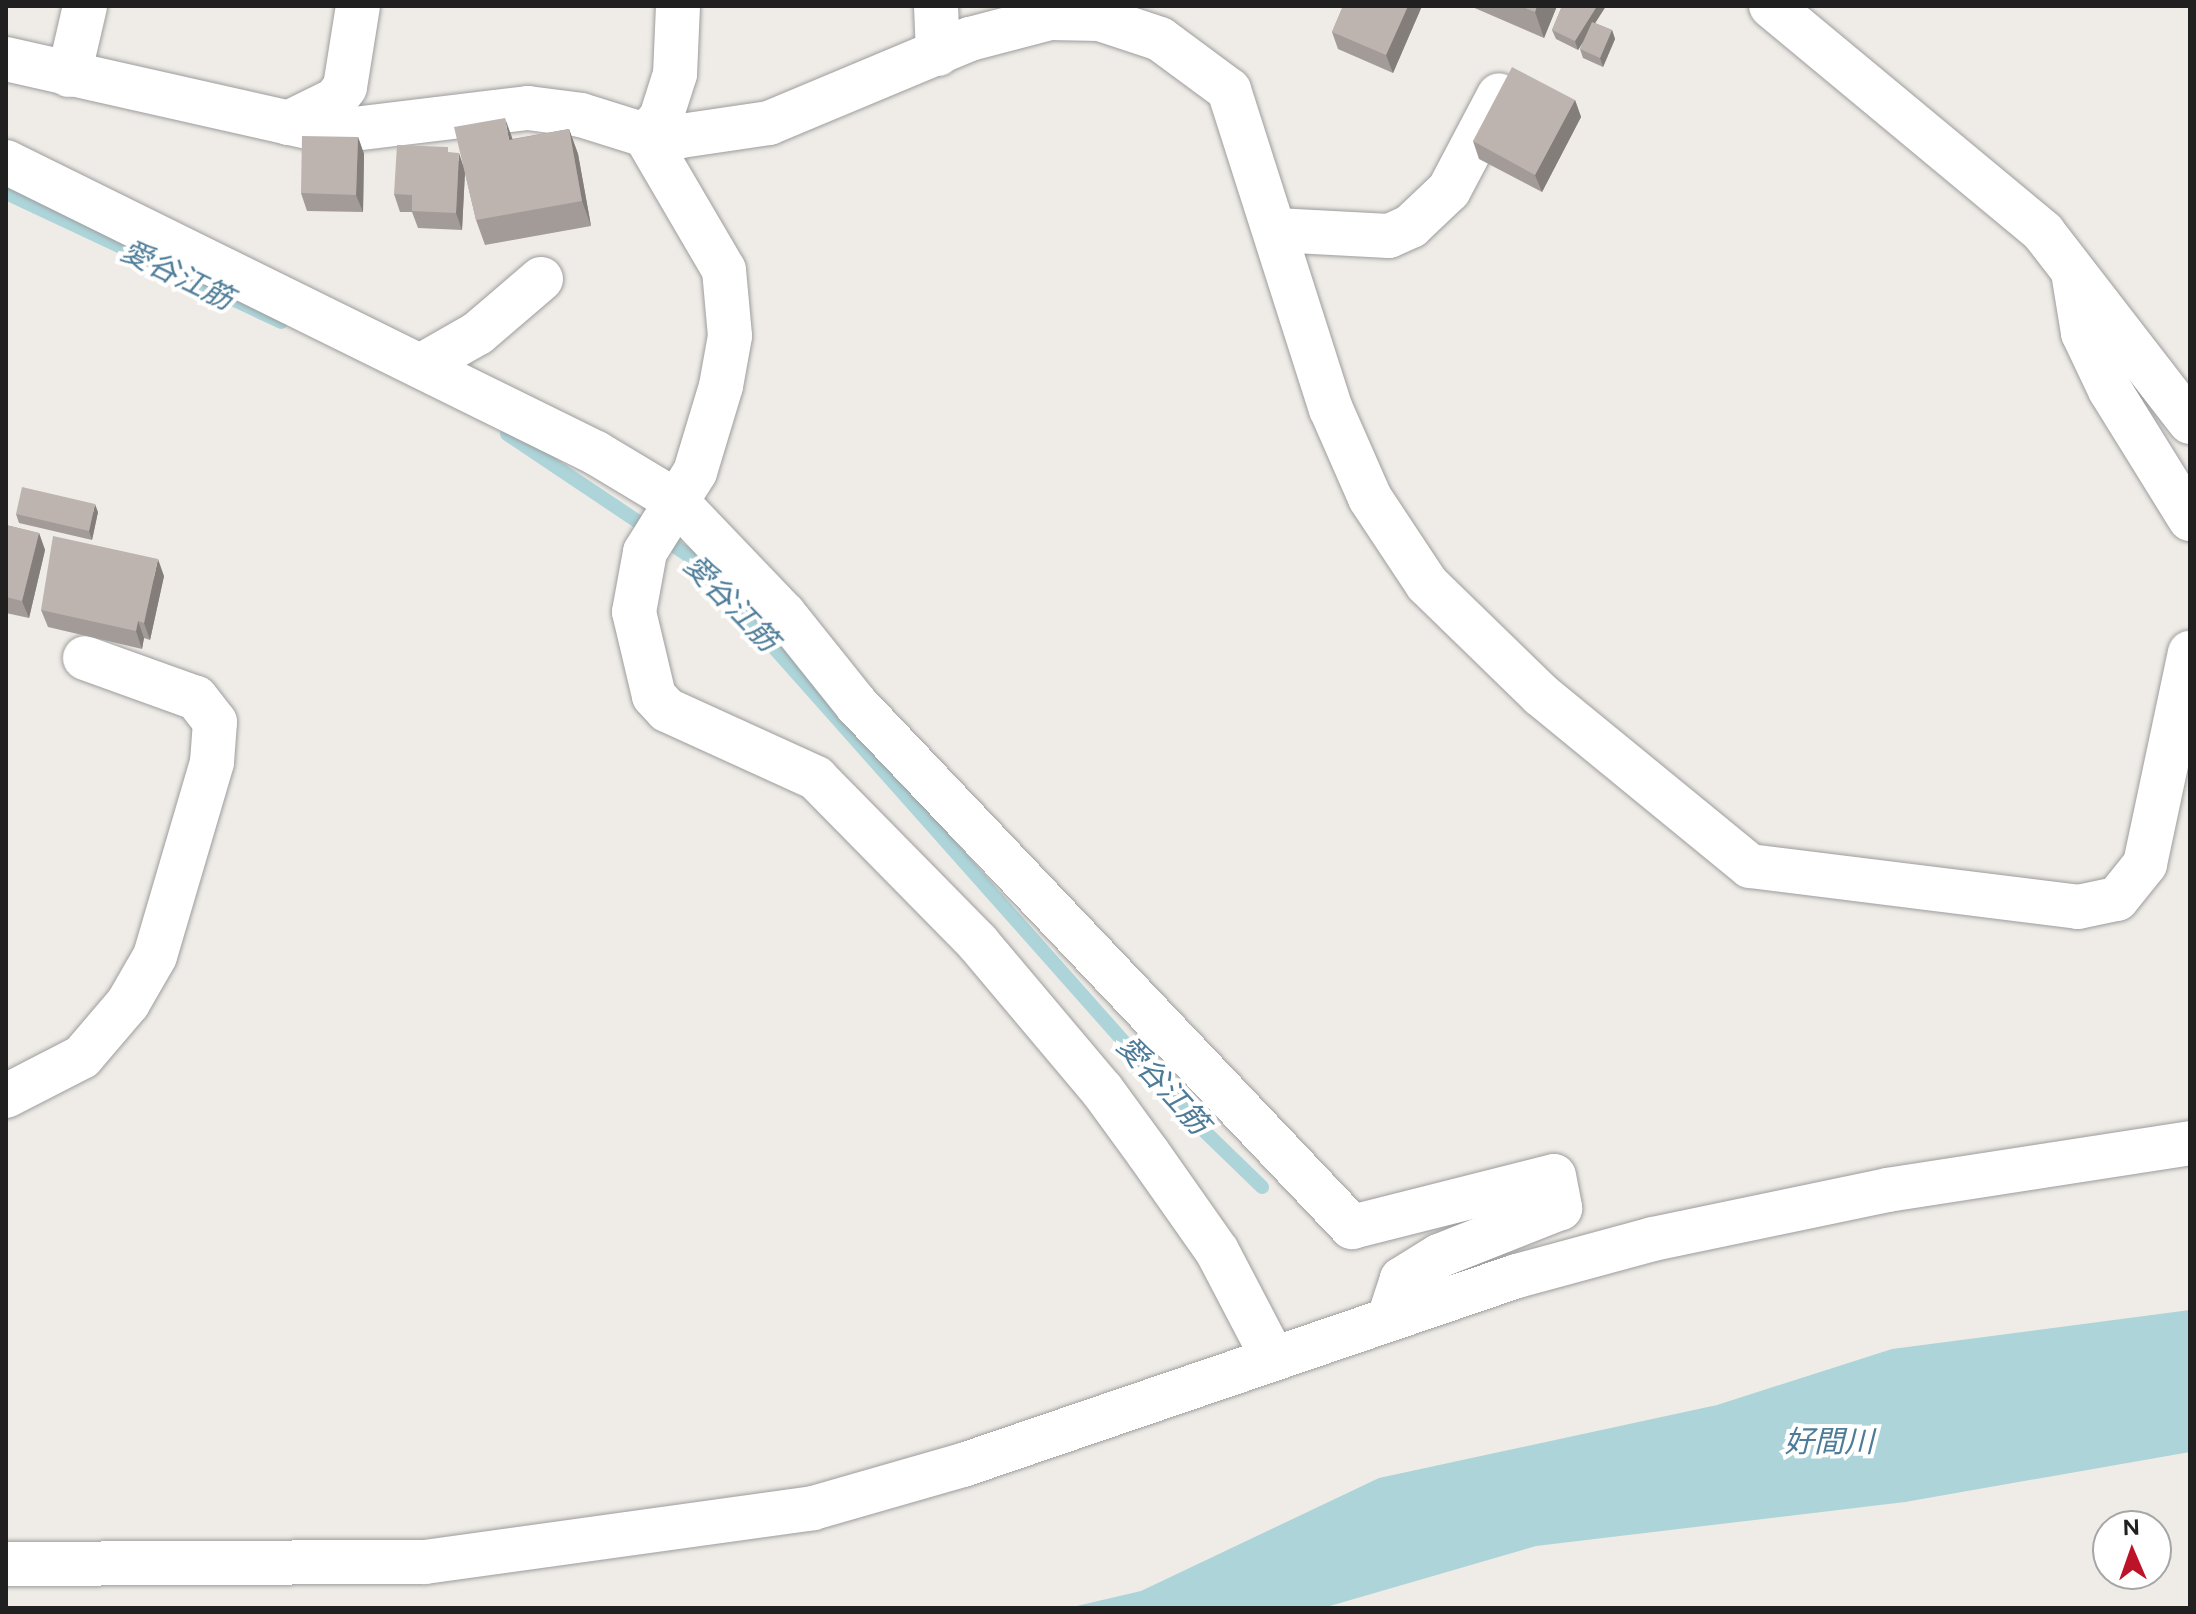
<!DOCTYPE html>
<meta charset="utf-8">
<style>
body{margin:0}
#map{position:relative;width:2196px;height:1614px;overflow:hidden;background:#efece7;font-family:Figtree,"Noto Sans JP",sans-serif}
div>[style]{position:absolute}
.water>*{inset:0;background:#acd4d9}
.stream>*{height:14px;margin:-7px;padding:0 7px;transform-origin:7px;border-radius:7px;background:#acd4d9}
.roads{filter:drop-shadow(0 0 2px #9d9d9d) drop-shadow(0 0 2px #9d9d9d)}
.minor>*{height:44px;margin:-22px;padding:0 22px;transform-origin:22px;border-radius:22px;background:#fff}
.wall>*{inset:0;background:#a39b97}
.shaded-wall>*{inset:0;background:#847e7b}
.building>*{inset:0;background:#bdb4b0}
span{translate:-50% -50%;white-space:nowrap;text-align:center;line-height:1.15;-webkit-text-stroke:8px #fff;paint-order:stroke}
.water-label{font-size:30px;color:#4e7c98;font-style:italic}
.frame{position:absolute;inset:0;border:8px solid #202020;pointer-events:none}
.north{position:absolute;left:2092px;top:1510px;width:80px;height:80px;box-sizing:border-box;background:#fff;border:2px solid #a6a6a6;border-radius:50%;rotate:358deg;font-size:22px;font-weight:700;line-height:32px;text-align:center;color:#202020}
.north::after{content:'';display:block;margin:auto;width:28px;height:36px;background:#bc1329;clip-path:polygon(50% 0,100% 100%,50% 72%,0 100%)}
</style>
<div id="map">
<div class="water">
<div style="clip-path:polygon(2190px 1310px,2190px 1452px,1905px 1502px,1536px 1546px,1323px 1608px,1068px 1608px,1141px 1591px,1379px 1478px,1717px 1405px,1892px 1349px)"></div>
</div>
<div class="stream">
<div style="left:6px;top:193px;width:304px;rotate:25.1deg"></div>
<div style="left:507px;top:434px;width:229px;rotate:33.8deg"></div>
<div style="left:697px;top:561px;width:752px;rotate:48.4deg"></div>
<div style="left:1196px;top:1123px;width:92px;rotate:44.1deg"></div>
</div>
<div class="roads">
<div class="minor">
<div style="left:678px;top:6px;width:68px;rotate:92.5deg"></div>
<div style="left:675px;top:74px;width:46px;rotate:107.7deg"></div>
<div style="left:661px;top:118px;width:23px;rotate:133deg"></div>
<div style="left:645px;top:135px;width:156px;rotate:59.7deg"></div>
<div style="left:724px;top:270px;width:66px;rotate:84.8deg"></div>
<div style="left:730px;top:336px;width:51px;rotate:100.2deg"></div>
<div style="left:721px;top:386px;width:90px;rotate:106.8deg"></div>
<div style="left:695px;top:472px;width:94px;rotate:122deg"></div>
<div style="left:645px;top:552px;width:61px;rotate:100.4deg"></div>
<div style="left:634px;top:612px;width:86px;rotate:76.6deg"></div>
<div style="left:654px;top:696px;width:19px;rotate:47deg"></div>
<div style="left:667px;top:710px;width:164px;rotate:24.5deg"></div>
<div style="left:816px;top:778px;width:231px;rotate:45.5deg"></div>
<div style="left:978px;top:943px;width:192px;rotate:49.9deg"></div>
<div style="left:1102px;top:1090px;width:78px;rotate:53.9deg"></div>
<div style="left:1148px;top:1153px;width:120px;rotate:54.9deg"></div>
<div style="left:1217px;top:1251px;width:121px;rotate:62.4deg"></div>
<div style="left:936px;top:6px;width:48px;rotate:87.6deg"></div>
<div style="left:1771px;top:6px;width:354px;rotate:39.7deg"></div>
<div style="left:2043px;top:232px;width:240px;rotate:52.3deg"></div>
<div style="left:6px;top:59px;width:331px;rotate:12.7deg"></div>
<div style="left:329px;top:132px;width:200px;rotate:-6.9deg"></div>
<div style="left:528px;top:108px;width:53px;rotate:7.5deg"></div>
<div style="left:581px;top:115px;width:67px;rotate:17.4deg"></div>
<div style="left:645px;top:135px;width:36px;rotate:2deg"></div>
<div style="left:681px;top:136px;width:89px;rotate:-8.4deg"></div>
<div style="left:769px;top:123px;width:218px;rotate:-22.7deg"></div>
<div style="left:970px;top:39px;width:83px;rotate:-14.7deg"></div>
<div style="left:1050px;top:18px;width:50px;rotate:1.1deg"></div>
<div style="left:1100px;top:19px;width:63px;rotate:18.4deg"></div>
<div style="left:1160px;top:39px;width:86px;rotate:36.5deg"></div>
<div style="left:1229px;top:90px;width:335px;rotate:72.3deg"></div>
<div style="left:1331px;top:409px;width:97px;rotate:66.3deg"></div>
<div style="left:1370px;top:498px;width:103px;rotate:56.5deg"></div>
<div style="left:1427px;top:584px;width:159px;rotate:44.2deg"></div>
<div style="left:1541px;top:695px;width:270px;rotate:39.3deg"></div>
<div style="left:1750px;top:866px;width:331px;rotate:7.1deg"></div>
<div style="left:2078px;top:907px;width:40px;rotate:-12deg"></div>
<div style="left:2117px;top:899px;width:45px;rotate:-51.3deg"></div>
<div style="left:2145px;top:864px;width:216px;rotate:-78deg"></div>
<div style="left:69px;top:75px;width:71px;rotate:-76.9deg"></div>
<div style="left:288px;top:123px;width:52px;rotate:-26.1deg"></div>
<div style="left:335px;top:100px;width:16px;rotate:-52deg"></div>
<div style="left:345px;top:87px;width:82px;rotate:-80.9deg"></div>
<div style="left:6px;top:162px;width:658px;rotate:26.25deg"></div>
<div style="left:596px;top:453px;width:93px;rotate:31deg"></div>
<div style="left:676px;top:501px;width:156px;rotate:46.3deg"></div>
<div style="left:784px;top:614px;width:115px;rotate:51.3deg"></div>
<div style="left:856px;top:704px;width:721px;rotate:46.52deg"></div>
<div style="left:1352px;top:1227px;width:208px;rotate:-14.2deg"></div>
<div style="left:1554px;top:1176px;width:33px;rotate:79deg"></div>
<div style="left:1560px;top:1208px;width:130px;rotate:158.4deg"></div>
<div style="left:1439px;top:1256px;width:44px;rotate:148.1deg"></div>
<div style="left:1402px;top:1279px;width:41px;rotate:108.4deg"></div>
<div style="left:1276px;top:230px;width:113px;rotate:3deg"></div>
<div style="left:1389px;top:236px;width:24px;rotate:-24deg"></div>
<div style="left:1411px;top:226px;width:52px;rotate:-43.5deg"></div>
<div style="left:1449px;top:190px;width:107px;rotate:-62.2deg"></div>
<div style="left:2073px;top:272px;width:62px;rotate:80.7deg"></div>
<div style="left:2083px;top:333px;width:63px;rotate:64.7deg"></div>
<div style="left:2110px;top:390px;width:152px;rotate:58.2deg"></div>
<div style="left:422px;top:365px;width:64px;rotate:-29.7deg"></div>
<div style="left:478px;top:333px;width:83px;rotate:-40.6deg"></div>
<div style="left:6px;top:1096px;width:85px;rotate:-27.2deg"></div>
<div style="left:82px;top:1057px;width:71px;rotate:-49.6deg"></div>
<div style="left:128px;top:1003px;width:54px;rotate:-60.1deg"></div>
<div style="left:155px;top:956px;width:202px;rotate:-73.6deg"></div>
<div style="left:212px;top:762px;width:40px;rotate:-85.7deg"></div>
<div style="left:215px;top:722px;width:31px;rotate:-128deg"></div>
<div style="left:196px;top:698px;width:118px;rotate:-160.2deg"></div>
<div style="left:6px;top:1564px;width:419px;rotate:-0.3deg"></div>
<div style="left:425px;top:1562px;width:392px;rotate:-7.9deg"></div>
<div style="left:813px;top:1508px;width:156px;rotate:-16deg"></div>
<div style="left:963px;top:1465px;width:585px;rotate:-18.84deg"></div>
<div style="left:1517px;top:1276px;width:141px;rotate:-15.2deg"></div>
<div style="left:1653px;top:1239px;width:240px;rotate:-11.8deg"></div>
<div style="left:1888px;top:1190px;width:306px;rotate:-8.8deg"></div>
</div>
</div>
<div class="wall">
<div style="clip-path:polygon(1343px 6px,1422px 6px,1393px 73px,1338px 49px,1332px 32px)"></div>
<div style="clip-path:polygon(1470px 6px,1557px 6px,1544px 38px)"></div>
<div style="clip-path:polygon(1562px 6px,1606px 6px,1595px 23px,1612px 30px,1615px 39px,1603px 67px,1583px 58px,1580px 49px,1584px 40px,1578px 50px,1556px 39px,1552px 30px)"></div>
<div style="clip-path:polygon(1575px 100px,1581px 117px,1542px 192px,1479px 159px,1473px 141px)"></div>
<div style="clip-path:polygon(569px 129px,578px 154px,591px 226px,485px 245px,476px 220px,465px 173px,462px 230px,418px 228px,412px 212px,400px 212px,394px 194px,450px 153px,463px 165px,512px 139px)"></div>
<div style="clip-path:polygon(358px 137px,364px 154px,363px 212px,307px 211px,301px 193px)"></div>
<div style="clip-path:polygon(98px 512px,92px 540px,19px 523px,16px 514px)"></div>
<div style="clip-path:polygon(6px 525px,39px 533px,45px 550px,29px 618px,6px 613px)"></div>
<div style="clip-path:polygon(164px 576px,150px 640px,144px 638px,142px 649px,48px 627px,41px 610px)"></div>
</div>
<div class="shaded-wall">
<div style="clip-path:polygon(1408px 6px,1422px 6px,1393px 73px,1386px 55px)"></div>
<div style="clip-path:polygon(1537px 6px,1557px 6px,1544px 38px,1535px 12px)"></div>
<div style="clip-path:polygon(1597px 6px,1606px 6px,1578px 50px,1575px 41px)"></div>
<div style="clip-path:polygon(1612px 30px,1615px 39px,1603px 67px,1600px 58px)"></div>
<div style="clip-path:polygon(1575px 100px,1581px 117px,1542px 192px,1535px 175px)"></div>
<div style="clip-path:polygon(505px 118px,514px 143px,509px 140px)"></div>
<div style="clip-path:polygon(569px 129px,578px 154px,591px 226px,582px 201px)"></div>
<div style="clip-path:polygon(358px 137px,364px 154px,363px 212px,356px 195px)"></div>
<div style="clip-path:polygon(459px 153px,465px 171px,462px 230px,456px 213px)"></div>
<div style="clip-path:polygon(95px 504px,98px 512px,92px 540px,89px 531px)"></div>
<div style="clip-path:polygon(39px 533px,45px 550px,29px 618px,22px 601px)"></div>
<div style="clip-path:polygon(158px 559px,164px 576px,150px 640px,144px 623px)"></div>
<div style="clip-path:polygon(138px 621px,144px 638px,142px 649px,136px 631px)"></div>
</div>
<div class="building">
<div style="clip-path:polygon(1343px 6px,1408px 6px,1386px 55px,1332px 32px)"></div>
<div style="clip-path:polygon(1520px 6px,1537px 6px,1535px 12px)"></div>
<div style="clip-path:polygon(1562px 6px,1597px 6px,1575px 41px,1552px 30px)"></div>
<div style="clip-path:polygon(1592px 22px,1612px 30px,1600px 58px,1580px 49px)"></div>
<div style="clip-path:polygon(1512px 67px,1575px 100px,1535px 175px,1473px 141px)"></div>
<div style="clip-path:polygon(505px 118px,509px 140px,569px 129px,582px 201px,476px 220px,454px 127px)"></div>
<div style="clip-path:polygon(302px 136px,358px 137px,356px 195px,301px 193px)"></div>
<div style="clip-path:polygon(397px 145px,448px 147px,448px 152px,459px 153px,456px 213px,412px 211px,412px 195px,394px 194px)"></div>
<div style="clip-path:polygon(22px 487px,95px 504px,89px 531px,16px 514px)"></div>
<div style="clip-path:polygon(6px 525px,39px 533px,22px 601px,6px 597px)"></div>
<div style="clip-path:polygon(53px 536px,158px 559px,144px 623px,138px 621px,136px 631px,41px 610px)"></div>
</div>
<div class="water-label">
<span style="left:177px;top:275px;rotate:26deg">愛谷江筋</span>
<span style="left:731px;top:603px;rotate:46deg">愛谷江筋</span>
<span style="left:1163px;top:1085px;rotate:48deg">愛谷江筋</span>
<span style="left:1829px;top:1442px">好間川</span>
</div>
<div class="frame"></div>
<div class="north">N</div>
</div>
